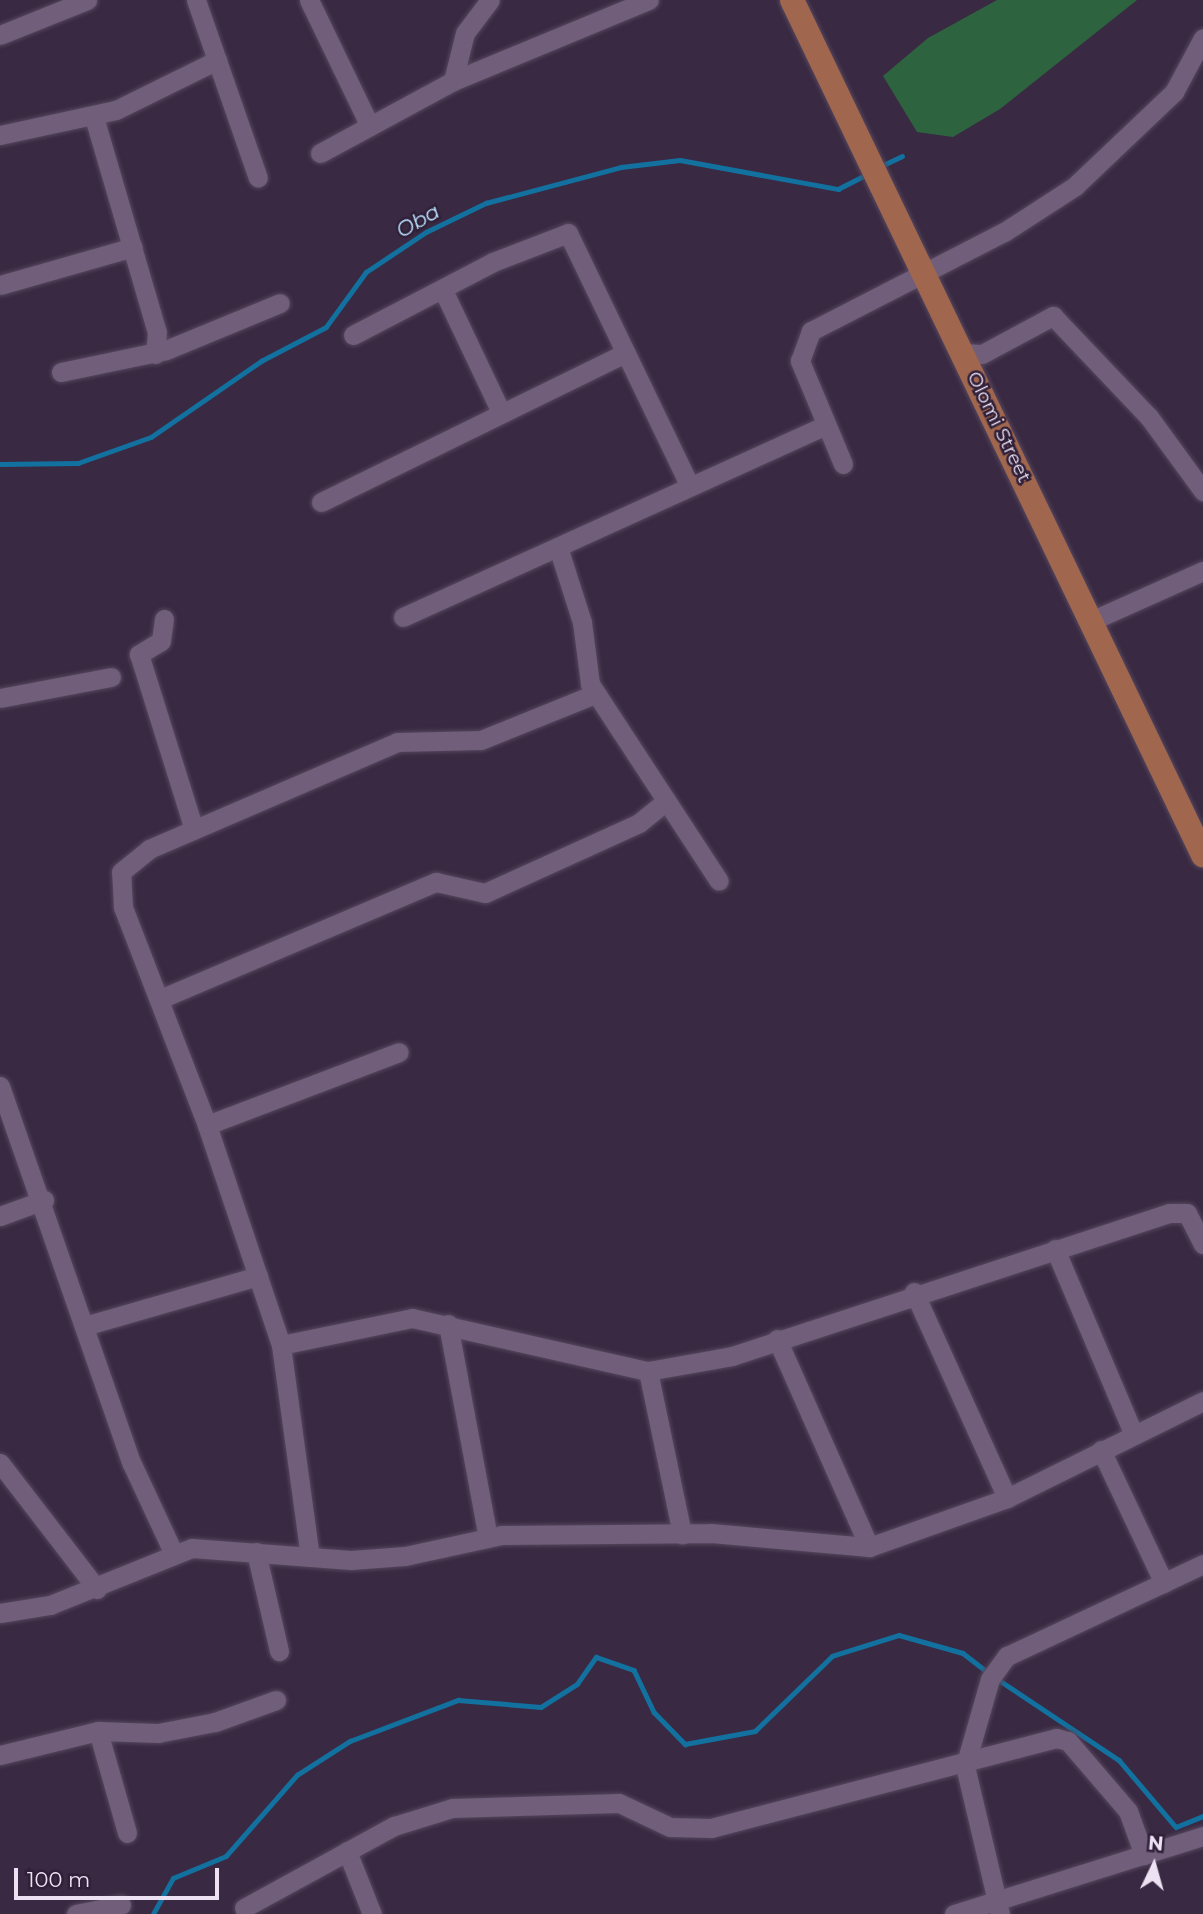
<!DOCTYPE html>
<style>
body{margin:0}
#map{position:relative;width:1203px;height:1914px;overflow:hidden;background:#392942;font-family:Montserrat,sans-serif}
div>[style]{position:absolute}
.green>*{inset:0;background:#2d643f}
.stream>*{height:4.5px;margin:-2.25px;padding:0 2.25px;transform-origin:2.25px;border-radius:2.25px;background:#12719f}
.roads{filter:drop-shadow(0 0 2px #55475d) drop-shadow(0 0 2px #55475d)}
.minor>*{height:19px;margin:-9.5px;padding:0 9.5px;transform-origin:9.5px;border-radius:9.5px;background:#705e7a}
.major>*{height:24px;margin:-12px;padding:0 12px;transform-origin:12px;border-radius:12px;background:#a1674e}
span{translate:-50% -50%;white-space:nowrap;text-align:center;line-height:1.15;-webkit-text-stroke:5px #2f1f38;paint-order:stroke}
.street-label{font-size:19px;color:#ece2f3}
.water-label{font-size:21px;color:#bce4ff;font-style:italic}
.north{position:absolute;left:1119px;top:1830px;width:70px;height:70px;-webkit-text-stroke:5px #2f1f38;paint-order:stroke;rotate:5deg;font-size:19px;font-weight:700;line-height:28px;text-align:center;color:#ece2f3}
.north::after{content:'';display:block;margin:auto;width:24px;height:32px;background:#ece2f3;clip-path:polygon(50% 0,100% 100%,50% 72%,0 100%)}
.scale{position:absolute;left:14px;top:1868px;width:205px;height:32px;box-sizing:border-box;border:4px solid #ece2f3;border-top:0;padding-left:9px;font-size:21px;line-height:24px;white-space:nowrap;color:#ece2f3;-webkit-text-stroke:5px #2f1f38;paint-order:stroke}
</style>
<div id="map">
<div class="green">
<div style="clip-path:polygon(997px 0,1137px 0,1000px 109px,953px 137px,917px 132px,883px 76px,928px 38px)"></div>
</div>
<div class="stream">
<div style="left:881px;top:166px;width:23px;rotate:-25deg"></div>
<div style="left:0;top:464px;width:78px;rotate:-0.7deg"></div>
<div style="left:78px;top:463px;width:77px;rotate:-19.6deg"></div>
<div style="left:151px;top:437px;width:134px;rotate:-34.6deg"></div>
<div style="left:261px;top:361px;width:73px;rotate:-27.6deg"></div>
<div style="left:326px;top:327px;width:68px;rotate:-54deg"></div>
<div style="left:366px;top:272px;width:72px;rotate:-33.7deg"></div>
<div style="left:426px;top:232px;width:67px;rotate:-25.8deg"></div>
<div style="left:486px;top:203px;width:140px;rotate:-14.9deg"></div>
<div style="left:621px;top:167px;width:59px;rotate:-6.8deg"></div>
<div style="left:680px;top:160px;width:161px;rotate:10.4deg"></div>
<div style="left:838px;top:189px;width:33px;rotate:-27deg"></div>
<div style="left:996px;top:1678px;width:148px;rotate:33.7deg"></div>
<div style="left:1119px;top:1760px;width:88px;rotate:49.6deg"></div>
<div style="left:1176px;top:1827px;width:29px;rotate:-22deg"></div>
<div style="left:153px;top:1914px;width:41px;rotate:-60.9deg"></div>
<div style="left:173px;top:1878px;width:57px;rotate:-22.5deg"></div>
<div style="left:226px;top:1856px;width:108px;rotate:-48.8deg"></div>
<div style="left:297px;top:1775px;width:63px;rotate:-32.7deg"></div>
<div style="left:350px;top:1741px;width:116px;rotate:-20.8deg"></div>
<div style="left:458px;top:1700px;width:83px;rotate:4.8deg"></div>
<div style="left:541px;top:1707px;width:43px;rotate:-32.6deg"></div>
<div style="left:577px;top:1684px;width:33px;rotate:-55deg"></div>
<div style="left:596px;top:1657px;width:40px;rotate:18.9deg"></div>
<div style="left:634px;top:1670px;width:47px;rotate:64.5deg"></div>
<div style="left:654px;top:1712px;width:45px;rotate:45.9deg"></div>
<div style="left:685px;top:1744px;width:71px;rotate:-10.5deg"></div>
<div style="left:755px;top:1731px;width:107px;rotate:-44.2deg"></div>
<div style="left:832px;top:1656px;width:70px;rotate:-17.4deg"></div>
<div style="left:899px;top:1635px;width:66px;rotate:15.7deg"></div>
<div style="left:963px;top:1653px;width:33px;rotate:38deg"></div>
</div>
<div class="roads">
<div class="minor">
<div style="left:196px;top:0;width:188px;rotate:70.8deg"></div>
<div style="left:309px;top:0;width:140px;rotate:64.2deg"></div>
<div style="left:0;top:35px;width:94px;rotate:-21.9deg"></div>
<div style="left:453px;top:81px;width:49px;rotate:-76deg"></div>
<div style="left:465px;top:33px;width:41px;rotate:-52.9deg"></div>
<div style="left:94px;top:117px;width:224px;rotate:73.7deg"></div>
<div style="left:157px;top:332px;width:22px;rotate:95deg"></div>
<div style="left:0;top:135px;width:119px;rotate:-12.2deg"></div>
<div style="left:116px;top:110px;width:113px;rotate:-26.3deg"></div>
<div style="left:320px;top:153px;width:151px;rotate:-28.4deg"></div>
<div style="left:453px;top:81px;width:212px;rotate:-22.5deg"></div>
<div style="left:0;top:285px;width:138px;rotate:-15.9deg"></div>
<div style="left:443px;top:290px;width:135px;rotate:64.6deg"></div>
<div style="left:353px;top:335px;width:158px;rotate:-27.5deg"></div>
<div style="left:493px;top:262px;width:80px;rotate:-21.1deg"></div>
<div style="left:568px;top:233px;width:279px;rotate:64.3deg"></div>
<div style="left:963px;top:353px;width:19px;rotate:3deg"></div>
<div style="left:982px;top:354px;width:81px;rotate:-28.2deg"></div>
<div style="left:1053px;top:316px;width:139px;rotate:46.5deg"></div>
<div style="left:1149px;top:417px;width:92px;rotate:53.9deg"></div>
<div style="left:61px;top:372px;width:107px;rotate:-11.8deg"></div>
<div style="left:166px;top:350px;width:123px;rotate:-22.4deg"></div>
<div style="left:843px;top:464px;width:112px;rotate:-112.7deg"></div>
<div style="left:800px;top:361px;width:32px;rotate:-70deg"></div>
<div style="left:811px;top:331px;width:217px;rotate:-27.2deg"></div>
<div style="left:1004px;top:232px;width:85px;rotate:-32.9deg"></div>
<div style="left:1075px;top:186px;width:137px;rotate:-43.5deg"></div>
<div style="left:1174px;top:92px;width:61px;rotate:-61.8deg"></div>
<div style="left:321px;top:502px;width:339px;rotate:-26.1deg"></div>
<div style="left:558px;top:547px;width:79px;rotate:72.3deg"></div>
<div style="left:582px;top:622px;width:63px;rotate:82.6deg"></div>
<div style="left:590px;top:684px;width:235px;rotate:56.8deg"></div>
<div style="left:403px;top:617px;width:462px;rotate:-24.4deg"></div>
<div style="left:164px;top:619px;width:22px;rotate:98deg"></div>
<div style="left:161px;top:641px;width:26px;rotate:149deg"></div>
<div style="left:139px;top:654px;width:184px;rotate:72.6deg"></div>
<div style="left:1091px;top:621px;width:123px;rotate:-24.1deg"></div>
<div style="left:0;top:698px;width:113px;rotate:-10.7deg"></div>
<div style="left:160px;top:999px;width:300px;rotate:-23deg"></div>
<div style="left:436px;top:882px;width:50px;rotate:12.7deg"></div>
<div style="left:485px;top:893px;width:169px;rotate:-24.4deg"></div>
<div style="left:639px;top:823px;width:32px;rotate:-39deg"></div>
<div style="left:0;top:1086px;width:400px;rotate:70.8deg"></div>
<div style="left:132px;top:1464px;width:97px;rotate:65deg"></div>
<div style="left:207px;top:1125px;width:205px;rotate:-20.8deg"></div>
<div style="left:0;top:1216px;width:47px;rotate:-20deg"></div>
<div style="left:1055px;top:1249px;width:200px;rotate:67deg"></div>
<div style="left:914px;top:1292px;width:226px;rotate:65.7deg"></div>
<div style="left:448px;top:1324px;width:217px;rotate:79.4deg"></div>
<div style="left:88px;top:1325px;width:177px;rotate:-16.1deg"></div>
<div style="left:777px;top:1339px;width:227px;rotate:66.1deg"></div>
<div style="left:281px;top:1345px;width:134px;rotate:-11.6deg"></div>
<div style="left:412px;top:1318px;width:242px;rotate:12.7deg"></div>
<div style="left:648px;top:1371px;width:85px;rotate:-10.1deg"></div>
<div style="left:732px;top:1356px;width:460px;rotate:-18.1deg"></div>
<div style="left:1169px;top:1213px;width:18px"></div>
<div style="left:1187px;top:1213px;width:35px;rotate:63deg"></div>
<div style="left:648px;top:1371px;width:167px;rotate:78.2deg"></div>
<div style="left:1101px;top:1450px;width:147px;rotate:64.7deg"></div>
<div style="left:0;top:1463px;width:159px;rotate:52.4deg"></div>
<div style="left:256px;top:1552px;width:102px;rotate:76.9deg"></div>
<div style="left:310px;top:1557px;width:214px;rotate:-97.8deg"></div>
<div style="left:281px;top:1345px;width:232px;rotate:-108.6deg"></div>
<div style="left:207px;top:1125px;width:234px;rotate:-111.1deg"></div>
<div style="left:123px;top:907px;width:35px;rotate:-93deg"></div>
<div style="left:121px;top:872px;width:36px;rotate:-39deg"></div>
<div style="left:149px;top:849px;width:270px;rotate:-23.3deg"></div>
<div style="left:397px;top:742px;width:84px;rotate:-1.4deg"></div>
<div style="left:481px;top:740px;width:123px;rotate:-22deg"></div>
<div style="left:0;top:1613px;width:51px;rotate:-9.1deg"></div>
<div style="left:50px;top:1605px;width:153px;rotate:-21.9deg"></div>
<div style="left:192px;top:1548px;width:159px;rotate:4.3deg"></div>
<div style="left:351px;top:1560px;width:54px;rotate:-4.2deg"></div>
<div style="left:405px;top:1556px;width:99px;rotate:-12.2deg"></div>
<div style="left:502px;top:1535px;width:209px;rotate:-0.5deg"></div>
<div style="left:711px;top:1533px;width:159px;rotate:5.1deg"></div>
<div style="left:869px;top:1547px;width:146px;rotate:-19.5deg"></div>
<div style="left:1007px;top:1498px;width:219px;rotate:-26.3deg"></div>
<div style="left:98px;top:1731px;width:106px;rotate:74.1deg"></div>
<div style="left:0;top:1755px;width:101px;rotate:-13.8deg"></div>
<div style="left:98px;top:1731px;width:60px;rotate:1.9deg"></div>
<div style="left:158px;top:1733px;width:58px;rotate:-10.9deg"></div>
<div style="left:215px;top:1722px;width:65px;rotate:-19.8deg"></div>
<div style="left:347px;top:1851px;width:68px;rotate:68.4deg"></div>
<div style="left:244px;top:1908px;width:171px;rotate:-28.7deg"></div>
<div style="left:394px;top:1826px;width:61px;rotate:-17.2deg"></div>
<div style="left:452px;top:1808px;width:167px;rotate:-1.7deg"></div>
<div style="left:619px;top:1803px;width:56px;rotate:25.2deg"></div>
<div style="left:670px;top:1827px;width:41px;rotate:1.4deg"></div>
<div style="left:711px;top:1828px;width:357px;rotate:-14.6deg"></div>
<div style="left:1056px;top:1738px;width:12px;rotate:14deg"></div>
<div style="left:1068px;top:1741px;width:92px;rotate:49.4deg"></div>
<div style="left:1128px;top:1811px;width:47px;rotate:70deg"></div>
<div style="left:76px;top:1914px;width:46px;rotate:-11.3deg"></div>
<div style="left:954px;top:1914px;width:261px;rotate:-17.4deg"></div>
<div style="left:1000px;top:1914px;width:152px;rotate:-103.3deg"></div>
<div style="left:965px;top:1766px;width:91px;rotate:-74deg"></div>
<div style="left:990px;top:1679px;width:29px;rotate:-54deg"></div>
<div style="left:1007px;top:1656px;width:217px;rotate:-25.1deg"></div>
</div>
<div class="major">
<div style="left:792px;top:0;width:949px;rotate:64.33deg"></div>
</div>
</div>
<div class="street-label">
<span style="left:999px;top:427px;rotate:64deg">Olomi Street</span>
</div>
<div class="water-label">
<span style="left:418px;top:221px;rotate:-30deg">Oba</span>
</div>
<div class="north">N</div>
<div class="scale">100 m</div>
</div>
